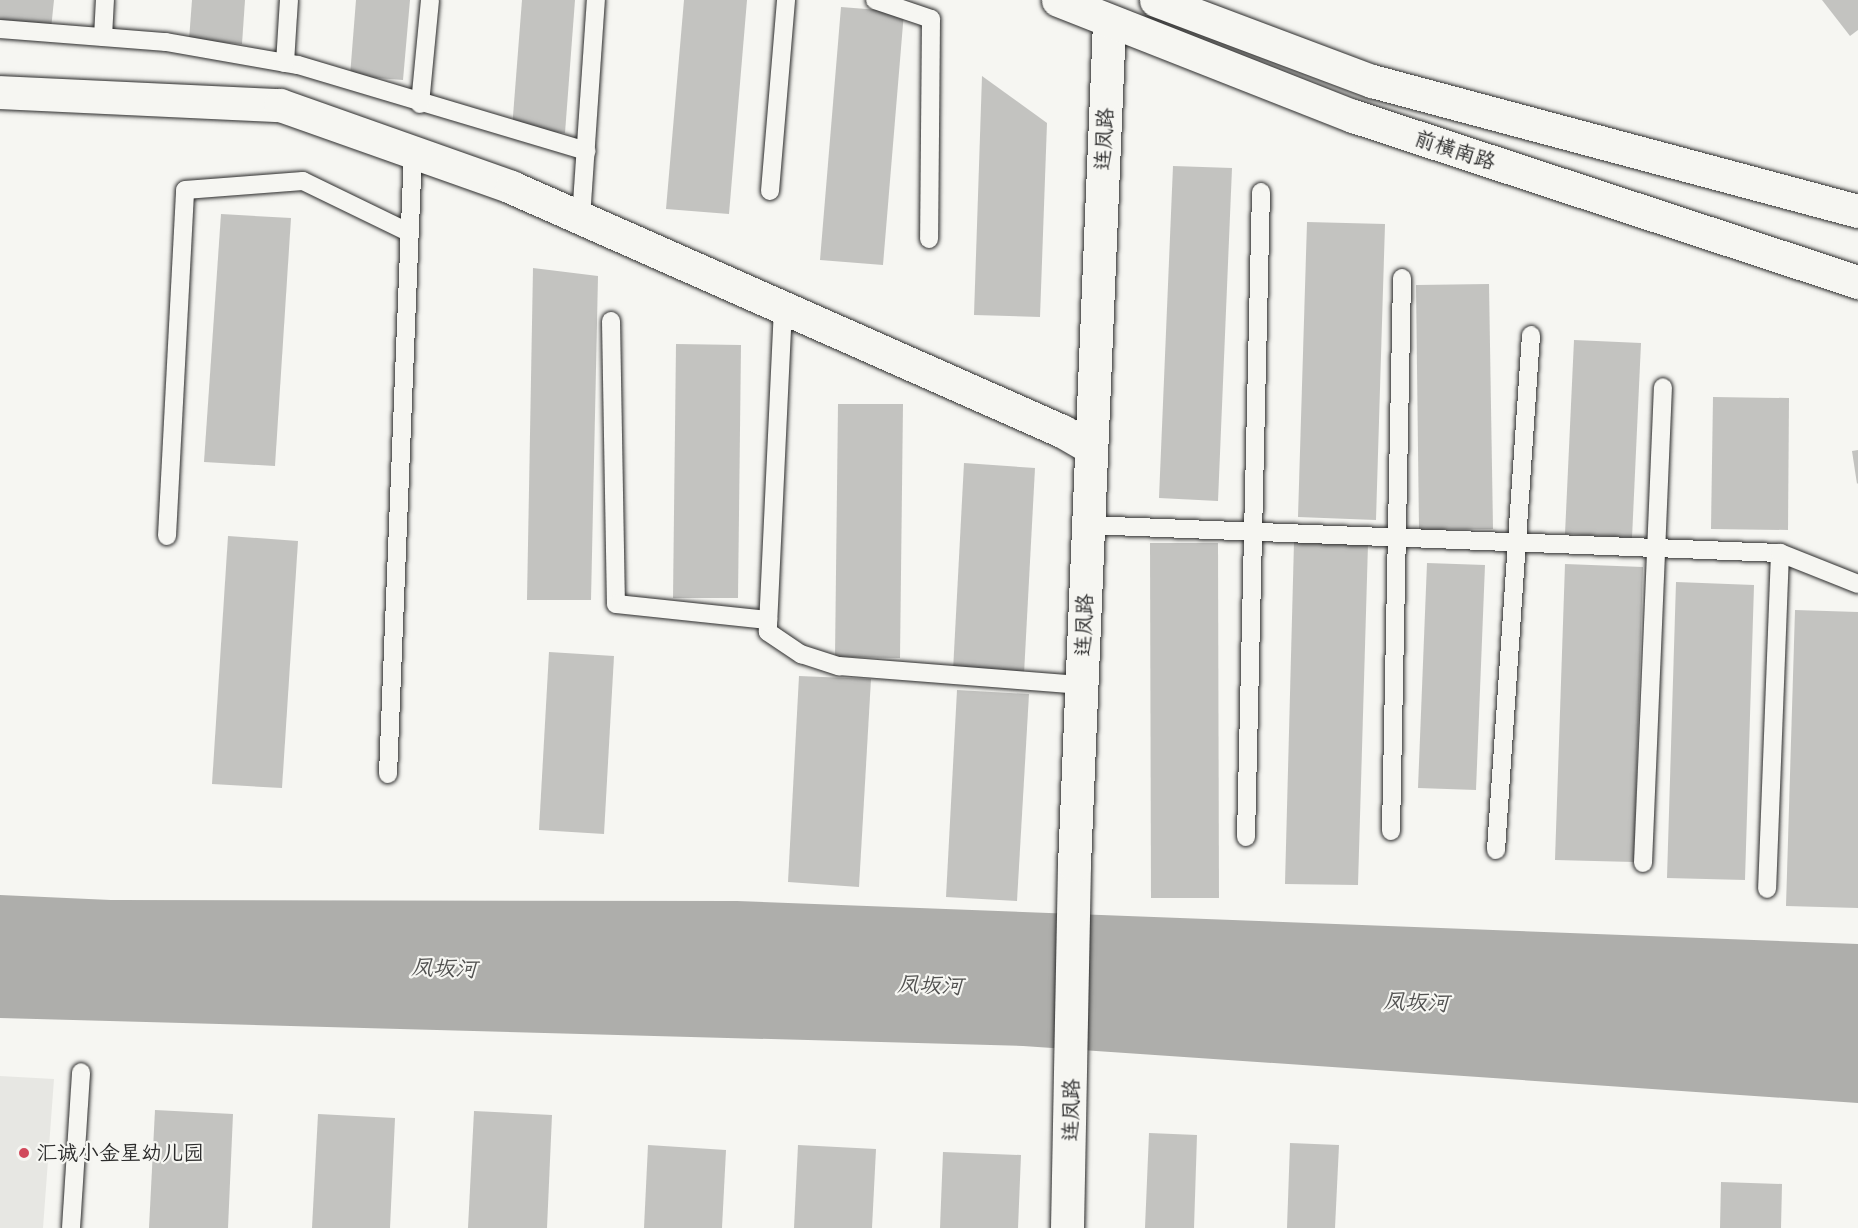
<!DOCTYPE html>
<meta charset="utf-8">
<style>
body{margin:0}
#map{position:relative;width:1858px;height:1228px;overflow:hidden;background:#f6f6f2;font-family:Itim,"LXGW WenKai TC",sans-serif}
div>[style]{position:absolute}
.built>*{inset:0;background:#e7e7e3}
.water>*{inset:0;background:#aeaeab}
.building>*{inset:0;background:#c3c3c0}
.roads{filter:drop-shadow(0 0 2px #2b2b2b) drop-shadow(0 0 2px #2b2b2b)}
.service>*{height:18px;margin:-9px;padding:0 9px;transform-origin:9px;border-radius:9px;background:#f6f6f2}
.minor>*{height:33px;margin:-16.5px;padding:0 16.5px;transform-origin:16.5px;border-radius:16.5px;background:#f6f6f2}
.tertiary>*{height:33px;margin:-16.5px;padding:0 16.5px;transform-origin:16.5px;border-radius:16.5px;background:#f6f6f2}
.primary>*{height:33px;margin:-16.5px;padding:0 16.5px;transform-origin:16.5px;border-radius:16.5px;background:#f6f6f2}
.dots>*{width:16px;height:16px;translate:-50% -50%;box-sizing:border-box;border:3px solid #f6f6f2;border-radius:50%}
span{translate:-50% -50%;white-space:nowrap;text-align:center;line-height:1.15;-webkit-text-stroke:4.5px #f6f6f2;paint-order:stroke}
.street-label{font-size:21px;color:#2b2b2b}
.poi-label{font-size:21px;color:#2b2b2b}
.left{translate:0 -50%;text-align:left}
.water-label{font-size:22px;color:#525251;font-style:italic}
</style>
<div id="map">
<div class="built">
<div style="clip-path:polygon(0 1076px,54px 1079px,43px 1228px,0 1228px)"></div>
</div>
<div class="water">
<div style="clip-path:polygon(0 895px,111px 900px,737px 901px,1858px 944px,1858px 1103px,1023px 1046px,0 1018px)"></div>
</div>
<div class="building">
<div style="clip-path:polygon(0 0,54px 0,51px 29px,0 25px)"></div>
<div style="clip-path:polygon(192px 0,245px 0,242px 44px,189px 40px)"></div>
<div style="clip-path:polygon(356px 0,410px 0,403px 80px,350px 76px)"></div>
<div style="clip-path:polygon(522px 0,575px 0,565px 133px,512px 129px)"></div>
<div style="clip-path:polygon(684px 0,747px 0,729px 214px,666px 209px)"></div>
<div style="clip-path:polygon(1822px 0,1858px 0,1858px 30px,1850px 36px)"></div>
<div style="clip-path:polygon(841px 7px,904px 12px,883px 265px,820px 260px)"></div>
<div style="clip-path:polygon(982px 76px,1047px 123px,1040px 317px,974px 315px)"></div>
<div style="clip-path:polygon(1173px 166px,1232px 168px,1218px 501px,1159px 498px)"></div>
<div style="clip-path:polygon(221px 214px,291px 218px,275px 466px,204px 462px)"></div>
<div style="clip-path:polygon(1307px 222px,1385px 224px,1376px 520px,1298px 517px)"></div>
<div style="clip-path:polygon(533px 268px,598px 276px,591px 600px,527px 600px)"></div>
<div style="clip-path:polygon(1489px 284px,1493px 529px,1419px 530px,1416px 285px)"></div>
<div style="clip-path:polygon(1574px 340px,1641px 343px,1632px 538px,1565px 534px)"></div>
<div style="clip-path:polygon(676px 344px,741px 345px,738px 598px,673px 598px)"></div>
<div style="clip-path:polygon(1713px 397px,1789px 398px,1788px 530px,1711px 529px)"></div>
<div style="clip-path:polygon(838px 404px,903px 404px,900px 658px,835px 657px)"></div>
<div style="clip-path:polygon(1858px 450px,1858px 483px,1857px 484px,1852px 451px)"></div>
<div style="clip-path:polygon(964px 463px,1035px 468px,1024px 674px,953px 671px)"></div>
<div style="clip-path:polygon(228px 536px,298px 541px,282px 788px,212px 784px)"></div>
<div style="clip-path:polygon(1294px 542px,1368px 544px,1358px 885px,1285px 884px)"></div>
<div style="clip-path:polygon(1150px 543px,1218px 543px,1219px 898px,1151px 898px)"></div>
<div style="clip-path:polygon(1427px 563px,1485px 565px,1476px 790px,1418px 788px)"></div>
<div style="clip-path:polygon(1565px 564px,1643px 567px,1634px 862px,1555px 860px)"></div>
<div style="clip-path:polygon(1676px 582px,1754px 585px,1745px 880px,1667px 878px)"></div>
<div style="clip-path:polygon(1795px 610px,1858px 612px,1858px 908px,1786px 906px)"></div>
<div style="clip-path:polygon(549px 652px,614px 656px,604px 834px,539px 830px)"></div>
<div style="clip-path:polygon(799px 676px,871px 679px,859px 887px,788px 882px)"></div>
<div style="clip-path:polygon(957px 690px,1029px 694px,1017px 901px,946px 897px)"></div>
<div style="clip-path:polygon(155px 1110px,233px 1114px,228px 1228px,149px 1228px)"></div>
<div style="clip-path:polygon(474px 1111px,552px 1115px,547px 1228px,468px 1228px)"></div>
<div style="clip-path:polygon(318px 1114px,395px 1118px,390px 1228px,312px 1228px)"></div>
<div style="clip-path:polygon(1149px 1133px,1197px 1135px,1194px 1228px,1145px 1228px)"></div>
<div style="clip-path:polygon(1290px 1143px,1339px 1145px,1335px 1228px,1287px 1228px)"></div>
<div style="clip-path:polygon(648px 1145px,726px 1150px,722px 1228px,644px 1228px)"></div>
<div style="clip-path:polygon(798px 1145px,876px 1149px,872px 1228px,794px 1228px)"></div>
<div style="clip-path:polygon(943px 1152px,1021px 1155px,1018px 1228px,940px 1228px)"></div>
<div style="clip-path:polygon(1721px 1182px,1782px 1184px,1781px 1228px,1720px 1228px)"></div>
</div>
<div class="roads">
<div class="service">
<div style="left:875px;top:0;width:59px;rotate:18.7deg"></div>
<div style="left:931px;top:19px;width:220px;rotate:90.5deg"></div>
<div style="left:0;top:29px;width:167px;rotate:4.5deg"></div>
<div style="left:166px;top:42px;width:134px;rotate:9.9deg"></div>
<div style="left:298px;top:65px;width:301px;rotate:16.6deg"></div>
<div style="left:103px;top:37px;width:37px;rotate:-87deg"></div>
<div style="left:285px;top:63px;width:63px;rotate:-86.4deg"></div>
<div style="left:420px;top:104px;width:104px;rotate:-84.5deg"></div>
<div style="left:770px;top:191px;width:192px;rotate:-85.2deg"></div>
<div style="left:581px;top:218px;width:219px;rotate:-86.1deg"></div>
<div style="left:783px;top:308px;width:324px;rotate:92.7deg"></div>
<div style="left:768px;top:632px;width:40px;rotate:34deg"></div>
<div style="left:801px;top:654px;width:40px;rotate:18deg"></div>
<div style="left:839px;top:666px;width:244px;rotate:4.5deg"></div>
<div style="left:611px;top:321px;width:283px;rotate:89deg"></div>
<div style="left:616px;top:604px;width:153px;rotate:6deg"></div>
<div style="left:1088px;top:525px;width:693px;rotate:2.32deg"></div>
<div style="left:1780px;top:553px;width:336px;rotate:92.2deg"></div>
<div style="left:167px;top:536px;width:346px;rotate:-87deg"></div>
<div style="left:185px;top:190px;width:118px;rotate:-4.4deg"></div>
<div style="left:303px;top:181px;width:119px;rotate:25.9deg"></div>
<div style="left:1780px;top:553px;width:84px;rotate:21.7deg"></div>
<div style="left:388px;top:774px;width:623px;rotate:-87.7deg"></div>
<div style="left:1391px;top:831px;width:553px;rotate:-88.86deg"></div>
<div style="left:1246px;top:837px;width:645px;rotate:-88.67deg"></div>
<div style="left:1496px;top:850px;width:516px;rotate:-86.11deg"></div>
<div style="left:1643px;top:863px;width:476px;rotate:-87.6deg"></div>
<div style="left:71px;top:1228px;width:156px;rotate:-86.3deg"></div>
</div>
<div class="minor">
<div style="left:0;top:92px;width:280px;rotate:2.7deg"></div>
<div style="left:280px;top:105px;width:245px;rotate:19.5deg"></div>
<div style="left:511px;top:187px;width:603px;rotate:23.89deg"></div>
<div style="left:1062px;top:431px;width:32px;rotate:30deg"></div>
</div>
<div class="tertiary">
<div style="left:1067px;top:1228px;width:363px;rotate:-88.9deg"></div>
<div style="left:1074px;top:865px;width:844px;rotate:-87.62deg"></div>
</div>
<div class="primary">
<div style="left:1058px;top:0;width:317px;rotate:21.5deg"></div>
<div style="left:1353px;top:116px;width:532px;rotate:18.2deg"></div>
<div style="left:1156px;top:0;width:231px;rotate:20.6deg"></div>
<div style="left:1372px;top:81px;width:503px;rotate:14.98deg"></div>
</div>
</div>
<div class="dots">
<div style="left:24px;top:1153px;background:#d1495b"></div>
</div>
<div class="street-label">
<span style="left:1104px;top:139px;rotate:-87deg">连凤路</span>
<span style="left:1455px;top:150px;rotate:18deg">前横南路</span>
<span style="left:1084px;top:625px;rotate:-88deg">连凤路</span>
<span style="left:1071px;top:1110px;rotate:-89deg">连凤路</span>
</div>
<div class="poi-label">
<span class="left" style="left:36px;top:1153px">汇诚小金星幼儿园</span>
</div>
<div class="water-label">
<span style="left:444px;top:968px;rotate:2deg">凤坂河</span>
<span style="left:930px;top:985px;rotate:2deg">凤坂河</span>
<span style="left:1416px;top:1002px;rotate:2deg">凤坂河</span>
</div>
</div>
